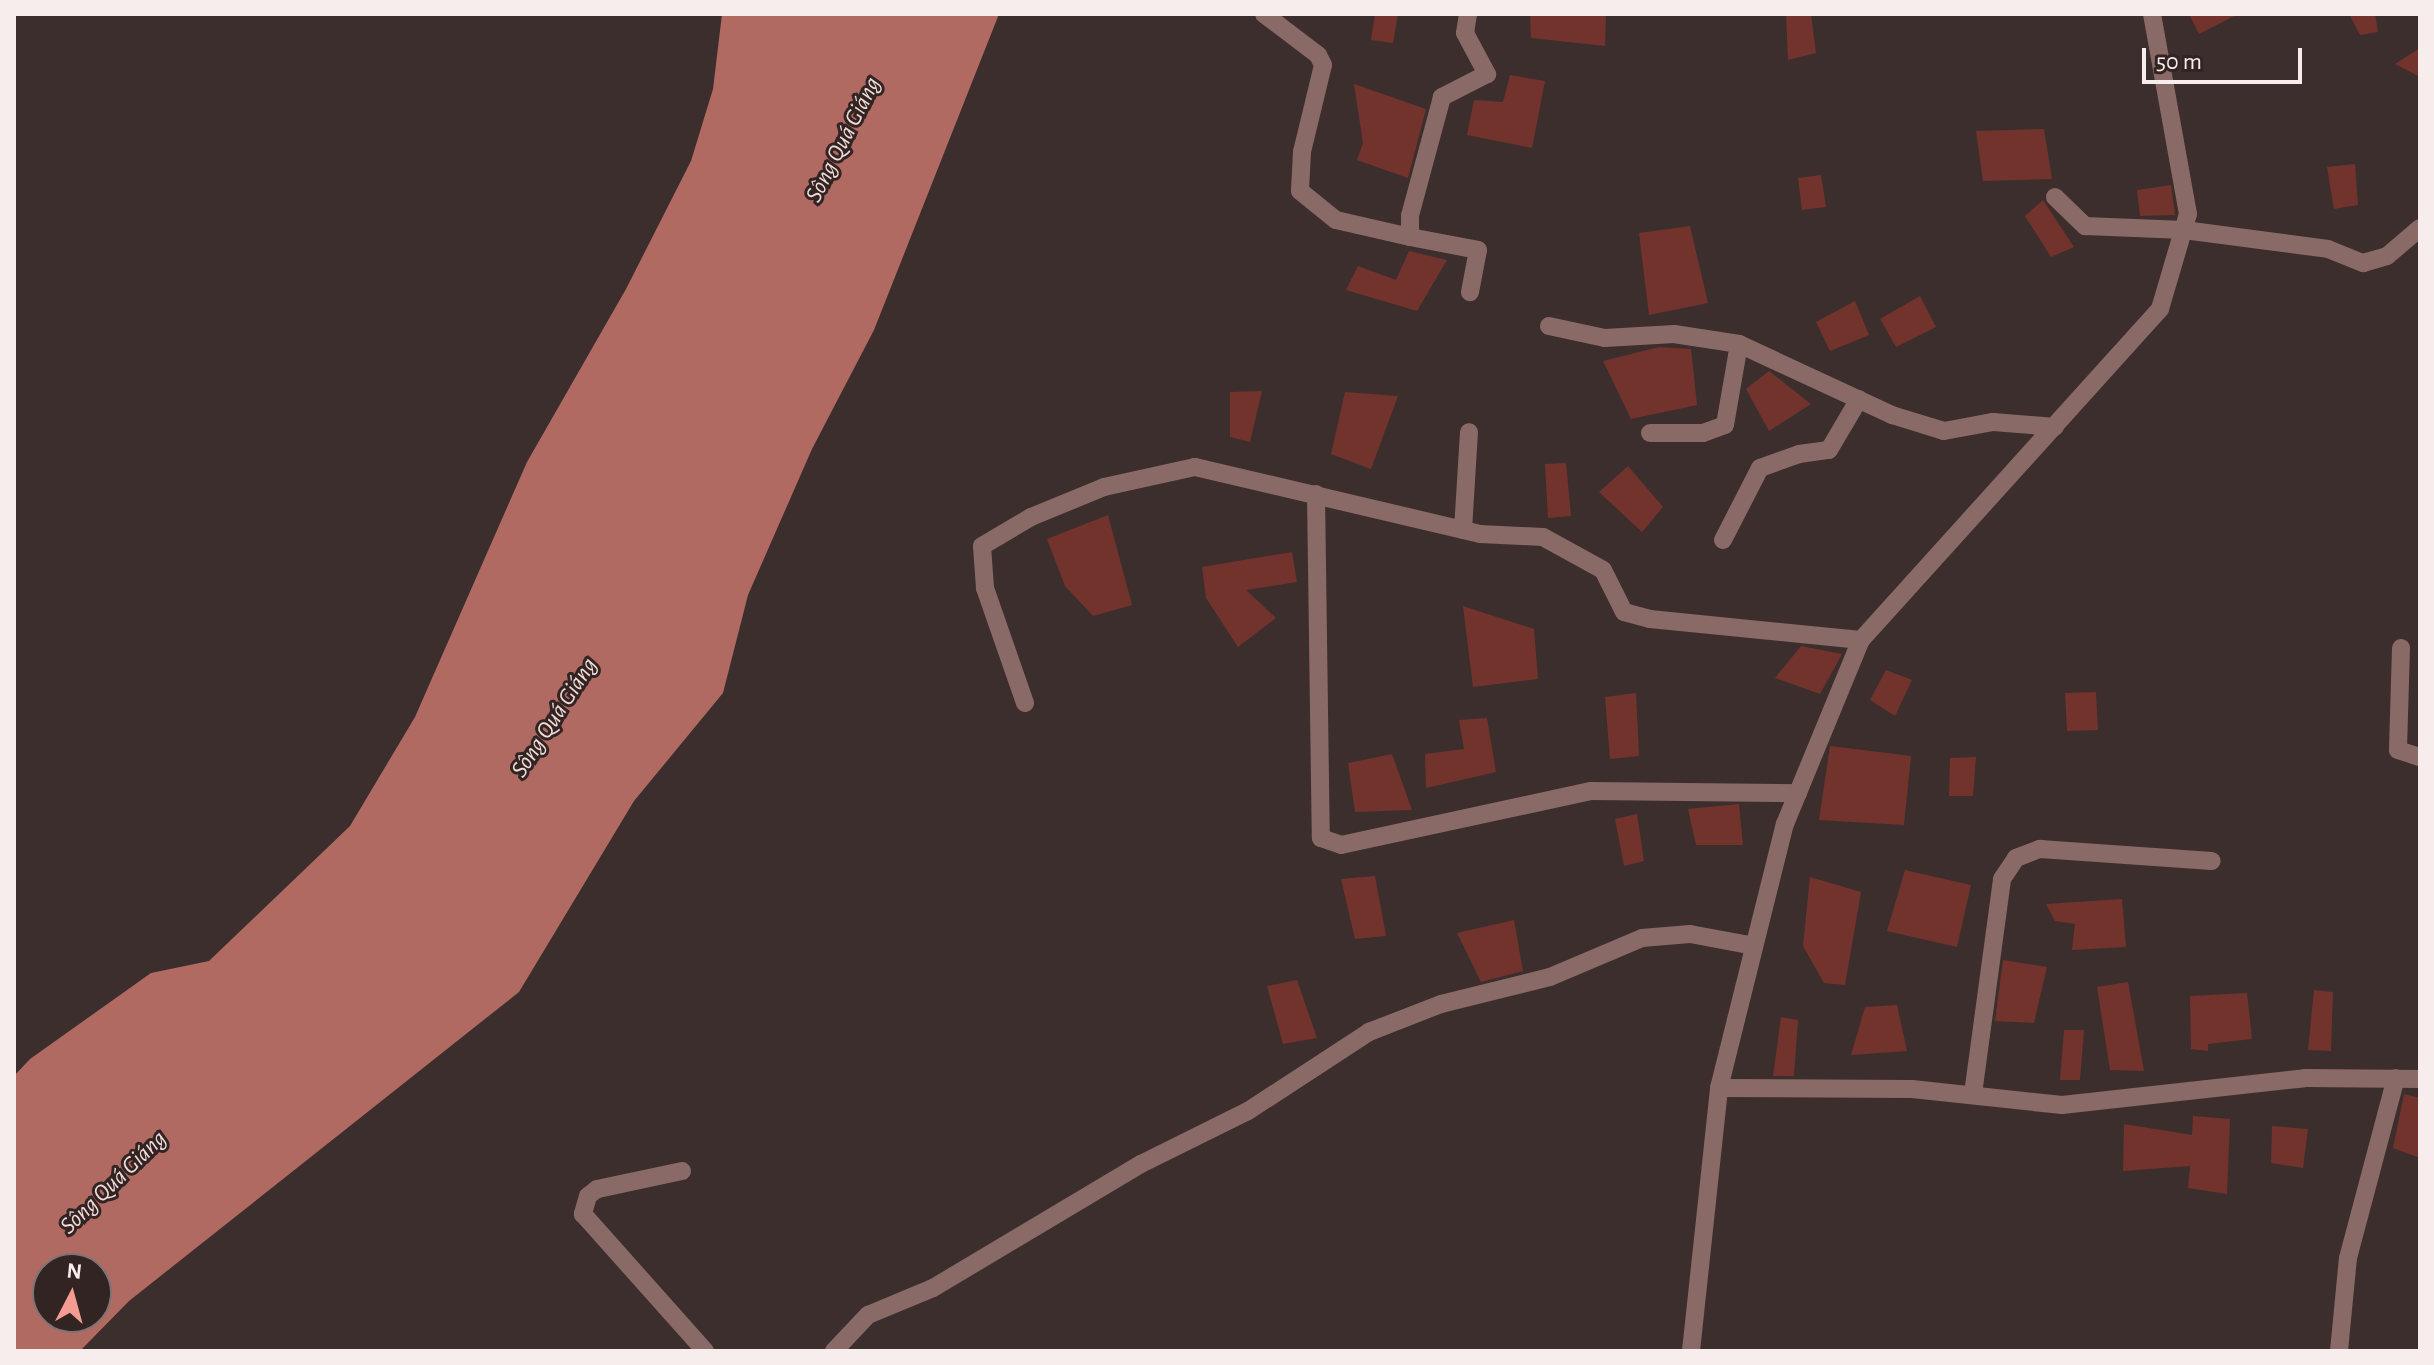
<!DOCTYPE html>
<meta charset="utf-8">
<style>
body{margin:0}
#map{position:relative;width:2434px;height:1365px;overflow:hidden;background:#3c2e2d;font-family:"Alegreya Sans",sans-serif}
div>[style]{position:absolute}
.water>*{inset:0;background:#b06a62}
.building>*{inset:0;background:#72332d}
.minor>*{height:18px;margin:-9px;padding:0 9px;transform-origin:9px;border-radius:9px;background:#8a6a66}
span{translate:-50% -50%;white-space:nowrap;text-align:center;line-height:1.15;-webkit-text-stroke:6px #322423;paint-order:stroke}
.water-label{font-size:24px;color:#f1dcd9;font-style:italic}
.frame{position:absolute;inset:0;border:16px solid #f6edec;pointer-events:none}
.north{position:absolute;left:32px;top:1253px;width:80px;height:80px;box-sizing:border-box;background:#322423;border:2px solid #807473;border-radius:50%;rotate:6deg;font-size:22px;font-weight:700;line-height:32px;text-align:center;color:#f6edec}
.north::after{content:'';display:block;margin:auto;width:28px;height:36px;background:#f59c92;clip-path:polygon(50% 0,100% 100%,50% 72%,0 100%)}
.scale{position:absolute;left:2142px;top:48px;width:160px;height:36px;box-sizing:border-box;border:4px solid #f6edec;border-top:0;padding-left:10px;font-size:24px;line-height:28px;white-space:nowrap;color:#f6edec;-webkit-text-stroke:6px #322423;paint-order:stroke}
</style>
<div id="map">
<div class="water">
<div style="clip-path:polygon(evenodd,722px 14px,999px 14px,874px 330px,812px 449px,748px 595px,723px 693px,634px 801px,519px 992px,129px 1301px,80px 1351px,14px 1351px,14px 1076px,30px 1059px,151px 973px,209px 961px,350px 826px,415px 717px,527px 462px,626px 289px,691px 161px,713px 89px,722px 14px,48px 1269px,96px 1269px,96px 1317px,48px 1317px,48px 1269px)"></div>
</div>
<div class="building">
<div style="clip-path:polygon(1375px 14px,1398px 14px,1393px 43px,1371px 40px)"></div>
<div style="clip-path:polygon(1530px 14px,1606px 14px,1605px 46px,1531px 38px)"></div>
<div style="clip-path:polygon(1786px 14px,1811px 14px,1816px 53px,1788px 60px)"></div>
<div style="clip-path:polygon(2189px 14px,2238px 14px,2199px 34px)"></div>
<div style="clip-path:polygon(2349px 14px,2375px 14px,2378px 32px,2360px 35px)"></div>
<div style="clip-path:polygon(2420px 48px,2420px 77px,2395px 64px)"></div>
<div style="clip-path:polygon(1510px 75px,1545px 81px,1532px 148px,1467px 135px,1474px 100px,1503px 102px)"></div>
<div style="clip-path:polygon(1354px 84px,1426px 109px,1408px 178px,1357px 160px,1363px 143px)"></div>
<div style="clip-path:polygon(2044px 129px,2052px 179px,1983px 181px,1976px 131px)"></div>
<div style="clip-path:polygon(2355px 164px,2358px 205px,2334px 209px,2327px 167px)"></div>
<div style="clip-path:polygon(1821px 175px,1826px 207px,1802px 210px,1798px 178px)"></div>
<div style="clip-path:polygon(2171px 185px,2175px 215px,2140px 216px,2137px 190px)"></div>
<div style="clip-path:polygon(2043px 200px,2074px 247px,2051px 257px,2025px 216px)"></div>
<div style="clip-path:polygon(1690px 226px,1708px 303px,1649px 315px,1639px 233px)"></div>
<div style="clip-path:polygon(1409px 251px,1447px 260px,1417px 311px,1346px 290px,1358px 266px,1396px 280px)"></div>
<div style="clip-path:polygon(1920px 296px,1936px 327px,1896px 347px,1880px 319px)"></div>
<div style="clip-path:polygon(1855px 301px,1869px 335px,1830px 351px,1816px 322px)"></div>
<div style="clip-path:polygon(1659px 347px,1691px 349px,1697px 405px,1631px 419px,1603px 361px)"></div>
<div style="clip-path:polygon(1769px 371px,1811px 404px,1769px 431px,1746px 389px)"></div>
<div style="clip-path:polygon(1262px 391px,1250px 442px,1230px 437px,1230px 392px)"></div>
<div style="clip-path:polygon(1345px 392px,1398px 396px,1371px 469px,1331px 454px)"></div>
<div style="clip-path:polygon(1566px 463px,1571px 516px,1548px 518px,1545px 464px)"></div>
<div style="clip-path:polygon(1628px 466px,1663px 507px,1642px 532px,1599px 492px)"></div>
<div style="clip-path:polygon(1108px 515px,1132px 605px,1093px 616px,1065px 586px,1047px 539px)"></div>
<div style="clip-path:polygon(1292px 552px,1297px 582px,1246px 590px,1276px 618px,1238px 647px,1206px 598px,1202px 567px)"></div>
<div style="clip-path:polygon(1463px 606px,1534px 629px,1538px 679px,1473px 687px)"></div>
<div style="clip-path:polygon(1801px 646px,1842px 654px,1820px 694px,1775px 678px)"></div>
<div style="clip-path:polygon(1886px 670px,1912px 680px,1895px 716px,1870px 700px)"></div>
<div style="clip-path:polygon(2096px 692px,2098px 730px,2067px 731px,2065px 693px)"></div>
<div style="clip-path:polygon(1636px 693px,1639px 756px,1610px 759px,1605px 697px)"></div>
<div style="clip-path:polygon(1487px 718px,1496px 772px,1426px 788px,1425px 754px,1464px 749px,1459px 720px)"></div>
<div style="clip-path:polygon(1830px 746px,1911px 756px,1904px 825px,1819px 820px)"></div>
<div style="clip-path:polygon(1392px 754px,1412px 810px,1355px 812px,1348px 763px)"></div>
<div style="clip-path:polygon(1976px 757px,1973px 796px,1949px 796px,1950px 758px)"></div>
<div style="clip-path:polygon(1739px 804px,1743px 845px,1696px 845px,1688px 809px)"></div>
<div style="clip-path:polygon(1637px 814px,1644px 861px,1624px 866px,1615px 819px)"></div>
<div style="clip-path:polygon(1905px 870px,1971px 885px,1957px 947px,1887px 931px)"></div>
<div style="clip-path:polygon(1375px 876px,1386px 936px,1355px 939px,1341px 879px)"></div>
<div style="clip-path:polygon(1810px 877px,1861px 892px,1845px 985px,1824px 983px,1803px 946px)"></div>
<div style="clip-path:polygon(2122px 899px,2126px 947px,2072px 950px,2075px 924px,2055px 921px,2046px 904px)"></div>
<div style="clip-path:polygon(1514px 920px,1523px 971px,1481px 982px,1457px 933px)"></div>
<div style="clip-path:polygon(2003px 960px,2047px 967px,2034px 1023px,1995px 1021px)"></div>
<div style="clip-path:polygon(1297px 980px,1317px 1038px,1283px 1044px,1267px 986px)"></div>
<div style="clip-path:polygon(2128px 982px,2144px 1071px,2110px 1070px,2097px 987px)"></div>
<div style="clip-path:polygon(2314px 990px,2333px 992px,2331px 1051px,2308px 1050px)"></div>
<div style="clip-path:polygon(2247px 993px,2252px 1039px,2208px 1044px,2208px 1051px,2191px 1049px,2190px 996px)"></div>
<div style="clip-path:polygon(1897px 1005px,1907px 1051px,1851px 1055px,1865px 1007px)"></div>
<div style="clip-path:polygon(1781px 1017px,1798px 1020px,1794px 1076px,1773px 1076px)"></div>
<div style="clip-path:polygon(2064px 1030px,2084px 1030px,2080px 1080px,2060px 1080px)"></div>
<div style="clip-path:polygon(2404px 1094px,2420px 1098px,2420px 1158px,2393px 1148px)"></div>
<div style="clip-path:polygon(2193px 1116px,2230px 1119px,2227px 1194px,2188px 1188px,2190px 1166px,2123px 1171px,2124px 1124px,2192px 1135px)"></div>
<div style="clip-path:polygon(2272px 1126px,2308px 1129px,2303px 1168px,2271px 1163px)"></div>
</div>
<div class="minor">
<div style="left:1264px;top:14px;width:68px;rotate:37.2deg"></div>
<div style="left:1318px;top:55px;width:11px;rotate:63deg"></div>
<div style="left:1323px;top:65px;width:89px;rotate:103.6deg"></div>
<div style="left:1302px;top:152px;width:39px;rotate:93deg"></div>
<div style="left:1300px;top:191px;width:46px;rotate:38.9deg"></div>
<div style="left:1336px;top:220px;width:76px;rotate:12.9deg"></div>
<div style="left:1468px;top:14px;width:19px;rotate:99deg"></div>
<div style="left:1465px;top:33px;width:47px;rotate:61.8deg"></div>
<div style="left:1487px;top:74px;width:51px;rotate:152.9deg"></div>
<div style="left:1442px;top:97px;width:123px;rotate:105.1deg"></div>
<div style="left:1410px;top:216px;width:21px;rotate:90deg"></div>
<div style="left:1410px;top:237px;width:69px;rotate:10.8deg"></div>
<div style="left:1478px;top:250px;width:43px;rotate:100.8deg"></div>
<div style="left:2055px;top:197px;width:42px;rotate:44deg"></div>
<div style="left:2085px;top:226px;width:99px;rotate:2.3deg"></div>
<div style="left:2184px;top:230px;width:145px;rotate:7.5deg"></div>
<div style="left:2328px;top:249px;width:38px;rotate:22deg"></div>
<div style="left:2363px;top:263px;width:25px;rotate:-16deg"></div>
<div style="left:2387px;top:256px;width:43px;rotate:-40.3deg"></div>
<div style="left:1549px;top:326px;width:57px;rotate:12.1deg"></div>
<div style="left:1605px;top:338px;width:69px;rotate:-3.3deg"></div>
<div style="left:1674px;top:334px;width:66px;rotate:8.7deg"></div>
<div style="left:1739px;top:344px;width:169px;rotate:24.9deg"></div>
<div style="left:1892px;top:415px;width:54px;rotate:17.1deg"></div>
<div style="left:1944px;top:431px;width:50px;rotate:-10.4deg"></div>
<div style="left:1993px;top:422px;width:62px;rotate:4.6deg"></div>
<div style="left:1650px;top:433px;width:53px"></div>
<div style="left:1703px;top:433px;width:23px;rotate:-20deg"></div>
<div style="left:1725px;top:425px;width:82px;rotate:-80.2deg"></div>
<div style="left:1316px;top:494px;width:344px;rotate:89.2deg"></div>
<div style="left:1321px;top:838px;width:21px;rotate:19deg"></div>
<div style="left:1341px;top:845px;width:256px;rotate:-12.2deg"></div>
<div style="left:1591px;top:791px;width:207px;rotate:0.6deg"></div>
<div style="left:1463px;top:530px;width:98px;rotate:-86.5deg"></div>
<div style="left:1723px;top:540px;width:81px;rotate:-62.8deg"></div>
<div style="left:1760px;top:468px;width:41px;rotate:-19.7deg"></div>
<div style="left:1799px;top:454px;width:30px;rotate:-8deg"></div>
<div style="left:1829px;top:450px;width:59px;rotate:-59.5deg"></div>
<div style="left:2401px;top:648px;width:102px;rotate:91.7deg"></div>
<div style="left:2398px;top:750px;width:23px;rotate:18deg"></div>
<div style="left:1025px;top:703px;width:122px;rotate:-109.2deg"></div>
<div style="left:985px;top:588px;width:42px;rotate:-94.1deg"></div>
<div style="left:982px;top:546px;width:57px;rotate:-30.6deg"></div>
<div style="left:1031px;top:517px;width:79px;rotate:-22.3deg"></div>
<div style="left:1104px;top:487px;width:93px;rotate:-12.4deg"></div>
<div style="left:1195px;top:467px;width:293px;rotate:13.2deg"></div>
<div style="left:1480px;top:534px;width:63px;rotate:2.7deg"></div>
<div style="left:1543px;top:537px;width:68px;rotate:28.8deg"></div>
<div style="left:1603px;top:570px;width:47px;rotate:63.4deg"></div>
<div style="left:1624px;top:612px;width:27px;rotate:15deg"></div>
<div style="left:1650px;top:619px;width:212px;rotate:5.7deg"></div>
<div style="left:1719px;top:1088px;width:193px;rotate:0.3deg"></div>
<div style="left:1912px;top:1089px;width:151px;rotate:6.1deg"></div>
<div style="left:2062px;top:1105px;width:244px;rotate:-6.3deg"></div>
<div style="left:2305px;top:1078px;width:115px;rotate:0.5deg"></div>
<div style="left:1973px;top:1094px;width:217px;rotate:-82.3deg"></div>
<div style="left:2002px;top:879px;width:25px;rotate:-56deg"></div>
<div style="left:2016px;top:858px;width:26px;rotate:-21deg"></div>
<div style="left:2040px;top:849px;width:172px;rotate:4deg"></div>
<div style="left:682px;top:1171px;width:87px;rotate:168deg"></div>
<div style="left:597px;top:1189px;width:11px;rotate:142deg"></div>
<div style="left:588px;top:1196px;width:19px;rotate:106deg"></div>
<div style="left:583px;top:1214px;width:183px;rotate:48.3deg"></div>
<div style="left:834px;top:1351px;width:50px;rotate:-46.6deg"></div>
<div style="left:868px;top:1315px;width:70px;rotate:-22.6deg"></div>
<div style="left:933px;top:1288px;width:242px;rotate:-30.8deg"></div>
<div style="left:1141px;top:1164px;width:119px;rotate:-26.4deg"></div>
<div style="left:1248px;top:1111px;width:145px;rotate:-33.1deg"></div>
<div style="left:1369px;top:1032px;width:77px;rotate:-21.3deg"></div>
<div style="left:1441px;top:1004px;width:112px;rotate:-13.9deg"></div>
<div style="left:1550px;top:977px;width:100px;rotate:-23deg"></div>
<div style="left:1642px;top:938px;width:48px;rotate:-4.8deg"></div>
<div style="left:1690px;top:934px;width:65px;rotate:10.6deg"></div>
<div style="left:1691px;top:1351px;width:264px;rotate:-83.9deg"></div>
<div style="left:1719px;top:1088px;width:272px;rotate:-76deg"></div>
<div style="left:1785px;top:824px;width:199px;rotate:-67.6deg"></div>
<div style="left:1861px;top:640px;width:446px;rotate:-47.9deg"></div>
<div style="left:2160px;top:309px;width:99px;rotate:-73.6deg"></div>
<div style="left:2188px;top:214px;width:203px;rotate:-100.2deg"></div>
<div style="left:2339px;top:1351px;width:93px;rotate:-84.5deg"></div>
<div style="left:2348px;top:1258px;width:186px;rotate:-75.1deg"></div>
</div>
<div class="water-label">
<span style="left:844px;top:140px;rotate:-63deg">Sông Quá Giáng</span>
<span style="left:555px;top:718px;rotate:-57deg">Sông Quá Giáng</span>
<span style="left:114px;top:1183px;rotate:-44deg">Sông Quá Giáng</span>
</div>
<div class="frame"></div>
<div class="north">N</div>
<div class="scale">50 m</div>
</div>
